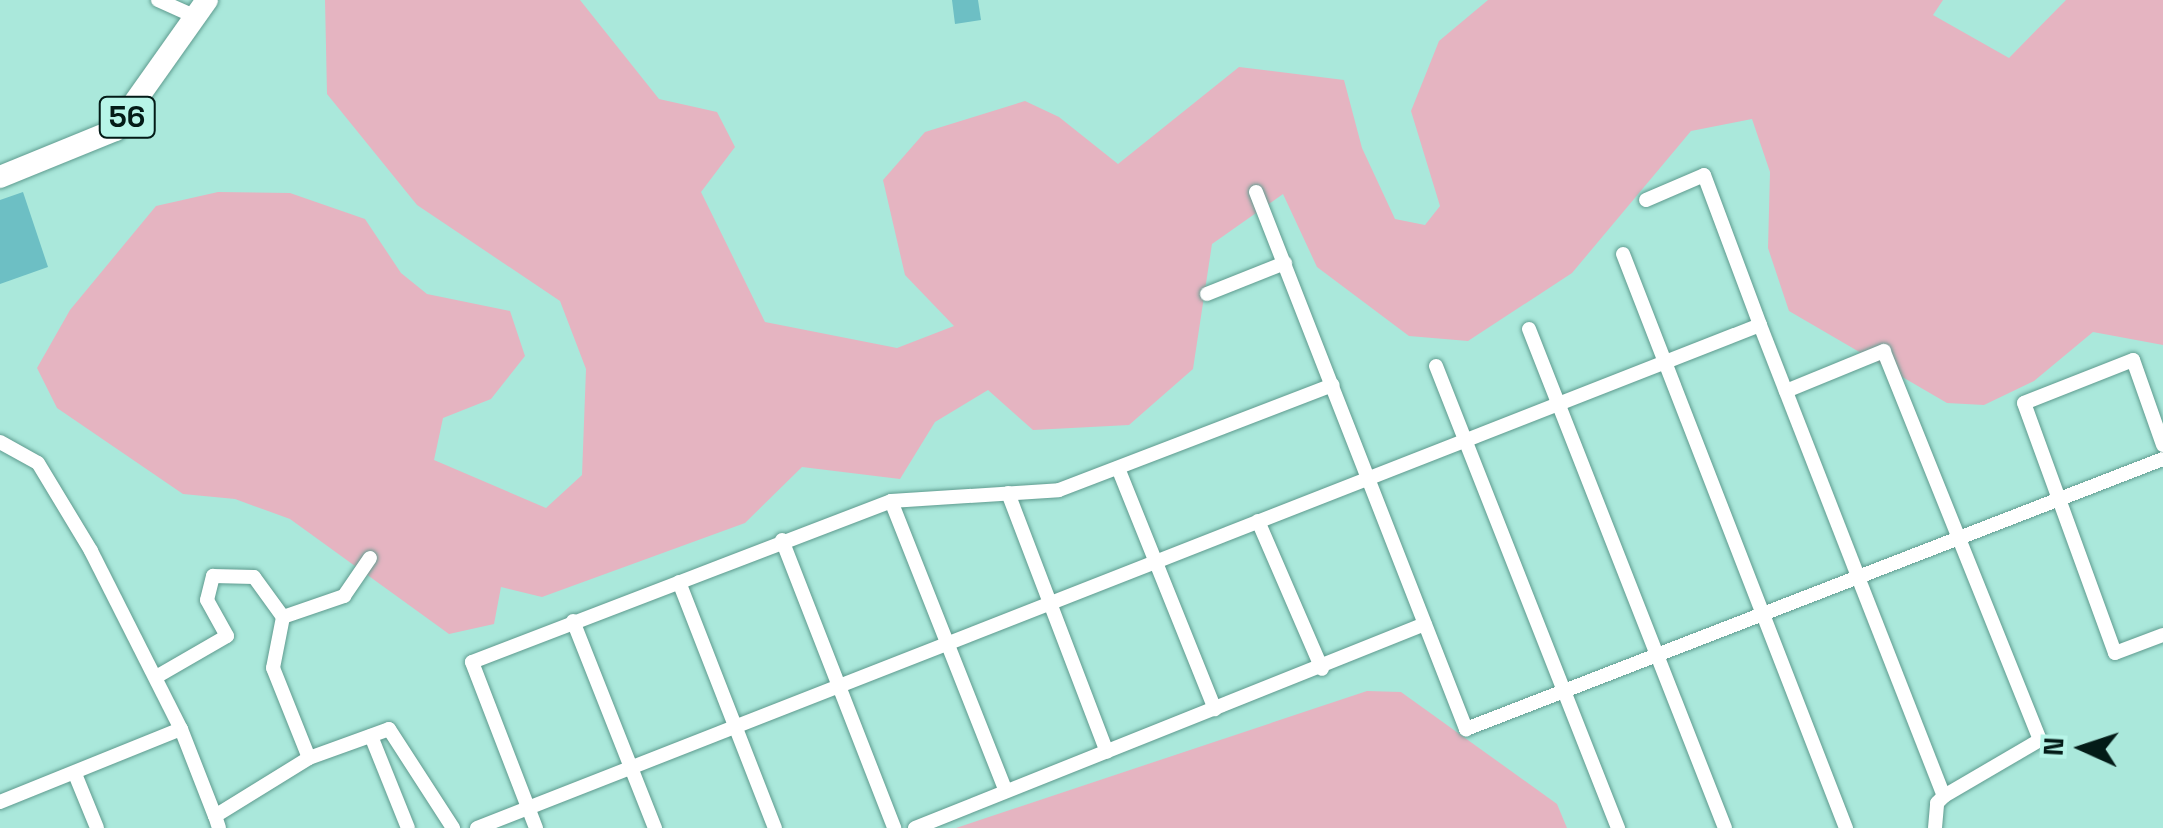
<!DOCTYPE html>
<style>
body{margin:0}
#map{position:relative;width:2163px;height:828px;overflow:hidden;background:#aae8db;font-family:"Space Grotesk",sans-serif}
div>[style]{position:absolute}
.green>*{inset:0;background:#e5b4c1}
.building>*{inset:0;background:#6dbfc4}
.roads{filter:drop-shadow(0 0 2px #5f9b8f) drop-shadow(0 0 2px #5f9b8f)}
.street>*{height:14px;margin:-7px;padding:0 7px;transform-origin:7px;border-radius:7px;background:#fff}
.primary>*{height:22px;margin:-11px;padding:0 11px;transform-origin:11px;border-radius:11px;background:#fff}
span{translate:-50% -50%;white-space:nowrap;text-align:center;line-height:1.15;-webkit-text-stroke:10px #b7f5e8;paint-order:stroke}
.shield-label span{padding:2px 8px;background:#b7f5e8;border:2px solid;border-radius:8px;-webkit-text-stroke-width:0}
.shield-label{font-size:30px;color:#031b17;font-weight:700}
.north{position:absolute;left:2033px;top:698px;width:100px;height:100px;-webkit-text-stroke:8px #b7f5e8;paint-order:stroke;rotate:273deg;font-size:28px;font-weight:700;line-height:40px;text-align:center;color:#031b17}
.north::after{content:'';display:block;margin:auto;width:35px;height:45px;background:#031b17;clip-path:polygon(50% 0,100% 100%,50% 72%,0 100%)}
</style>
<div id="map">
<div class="green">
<div style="clip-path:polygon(325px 0,580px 0,659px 99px,717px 112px,735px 147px,701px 192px,765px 322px,897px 348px,954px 326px,905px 275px,883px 180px,925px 132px,1025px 101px,1059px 117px,1118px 164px,1239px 67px,1344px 80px,1362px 148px,1395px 219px,1425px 225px,1440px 206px,1411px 111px,1439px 41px,1488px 0,1943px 0,1933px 15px,2009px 58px,2066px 0,2163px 0,2163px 345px,2093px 332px,2034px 381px,1984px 405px,1947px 403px,1789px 311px,1768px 248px,1770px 172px,1752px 119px,1691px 131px,1572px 273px,1468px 341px,1409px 336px,1317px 267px,1283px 194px,1212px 244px,1193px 369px,1129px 425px,1033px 430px,988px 390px,935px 422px,900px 479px,802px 467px,745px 523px,542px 597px,501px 587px,494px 624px,449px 634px,290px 519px,235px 499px,183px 494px,57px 408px,37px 368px,70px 310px,156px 206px,218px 192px,290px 193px,365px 219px,401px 273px,427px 294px,510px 311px,525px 356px,491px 399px,443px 418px,434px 460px,546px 508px,582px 475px,586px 369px,560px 301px,417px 205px,327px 94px)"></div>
<div style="clip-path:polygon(1367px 691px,1401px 692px,1557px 804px,1567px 828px,956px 828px)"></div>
</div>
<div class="building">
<div style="clip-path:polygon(952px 0,978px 0,981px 20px,955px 24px)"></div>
<div style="clip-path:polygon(23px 192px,48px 267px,0 284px,0 200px)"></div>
</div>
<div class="roads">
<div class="street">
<div style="left:158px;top:0;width:42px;rotate:24.1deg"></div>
<div style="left:1256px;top:192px;width:577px;rotate:68.64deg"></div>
<div style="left:1466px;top:729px;width:747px;rotate:-21.18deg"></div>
<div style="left:1646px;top:200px;width:63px;rotate:-23.3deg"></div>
<div style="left:1704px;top:175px;width:160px;rotate:69.5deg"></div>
<div style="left:1760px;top:325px;width:270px;rotate:68.7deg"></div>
<div style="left:1858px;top:577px;width:235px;rotate:68.6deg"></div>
<div style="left:1944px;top:796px;width:111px;rotate:-30.3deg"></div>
<div style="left:2040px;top:740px;width:419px;rotate:-111.9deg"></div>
<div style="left:1884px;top:351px;width:106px;rotate:157.8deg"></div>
<div style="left:1623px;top:254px;width:616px;rotate:68.77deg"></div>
<div style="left:1207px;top:294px;width:84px;rotate:-21.7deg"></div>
<div style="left:1529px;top:329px;width:536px;rotate:68.56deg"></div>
<div style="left:1436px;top:366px;width:497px;rotate:68.5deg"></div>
<div style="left:0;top:442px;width:43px;rotate:28.9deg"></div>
<div style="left:38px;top:463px;width:103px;rotate:58.9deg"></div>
<div style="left:91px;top:551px;width:199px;rotate:63.2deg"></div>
<div style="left:181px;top:729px;width:93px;rotate:68.7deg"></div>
<div style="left:2163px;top:445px;width:90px;rotate:-109.4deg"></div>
<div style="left:2133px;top:360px;width:117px;rotate:158.5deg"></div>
<div style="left:2024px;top:403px;width:266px;rotate:70deg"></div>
<div style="left:2115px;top:653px;width:51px;rotate:-20.6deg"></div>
<div style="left:1118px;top:468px;width:260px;rotate:68.1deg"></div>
<div style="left:1008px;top:493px;width:277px;rotate:69.1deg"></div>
<div style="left:891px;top:501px;width:312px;rotate:68.4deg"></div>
<div style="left:1258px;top:521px;width:161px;rotate:66.6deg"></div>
<div style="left:782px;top:540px;width:309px;rotate:68.7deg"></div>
<div style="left:679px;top:582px;width:264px;rotate:68.7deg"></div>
<div style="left:573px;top:621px;width:223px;rotate:68.4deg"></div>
<div style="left:156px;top:677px;width:82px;rotate:-30deg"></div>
<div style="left:227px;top:636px;width:41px;rotate:-119.1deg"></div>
<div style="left:207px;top:600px;width:25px;rotate:-76deg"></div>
<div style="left:213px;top:576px;width:41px;rotate:1.4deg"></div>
<div style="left:254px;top:577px;width:49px;rotate:54.1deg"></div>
<div style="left:371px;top:736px;width:99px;rotate:68.1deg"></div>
<div style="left:309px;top:758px;width:97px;rotate:-111.8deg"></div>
<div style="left:273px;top:668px;width:52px;rotate:-78.9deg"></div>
<div style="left:283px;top:617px;width:65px;rotate:-19deg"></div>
<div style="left:344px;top:596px;width:46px;rotate:-55.6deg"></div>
<div style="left:75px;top:774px;width:58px;rotate:67.8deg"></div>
<div style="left:0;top:802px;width:195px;rotate:-22deg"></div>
<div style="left:219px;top:828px;width:13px;rotate:-108deg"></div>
<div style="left:215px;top:816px;width:110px;rotate:-31.7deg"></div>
<div style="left:309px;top:758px;width:85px;rotate:-19.9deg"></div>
<div style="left:389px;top:729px;width:118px;rotate:57.1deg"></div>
<div style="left:477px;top:828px;width:1378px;rotate:-21.41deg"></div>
<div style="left:536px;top:828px;width:178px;rotate:-111.1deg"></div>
<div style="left:472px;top:662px;width:449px;rotate:-21deg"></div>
<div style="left:891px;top:501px;width:168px;rotate:-3.7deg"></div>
<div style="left:1059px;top:490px;width:293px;rotate:-21deg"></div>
<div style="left:915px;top:828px;width:549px;rotate:-21.8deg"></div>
<div style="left:1935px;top:828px;width:25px;rotate:-85deg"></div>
<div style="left:1937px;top:803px;width:10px;rotate:-45deg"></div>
</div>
<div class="primary">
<div style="left:0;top:177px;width:124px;rotate:-22.2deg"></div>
<div style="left:115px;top:130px;width:159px;rotate:-54.7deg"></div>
</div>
</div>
<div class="shield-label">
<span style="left:127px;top:117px">56</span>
</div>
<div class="north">N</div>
</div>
